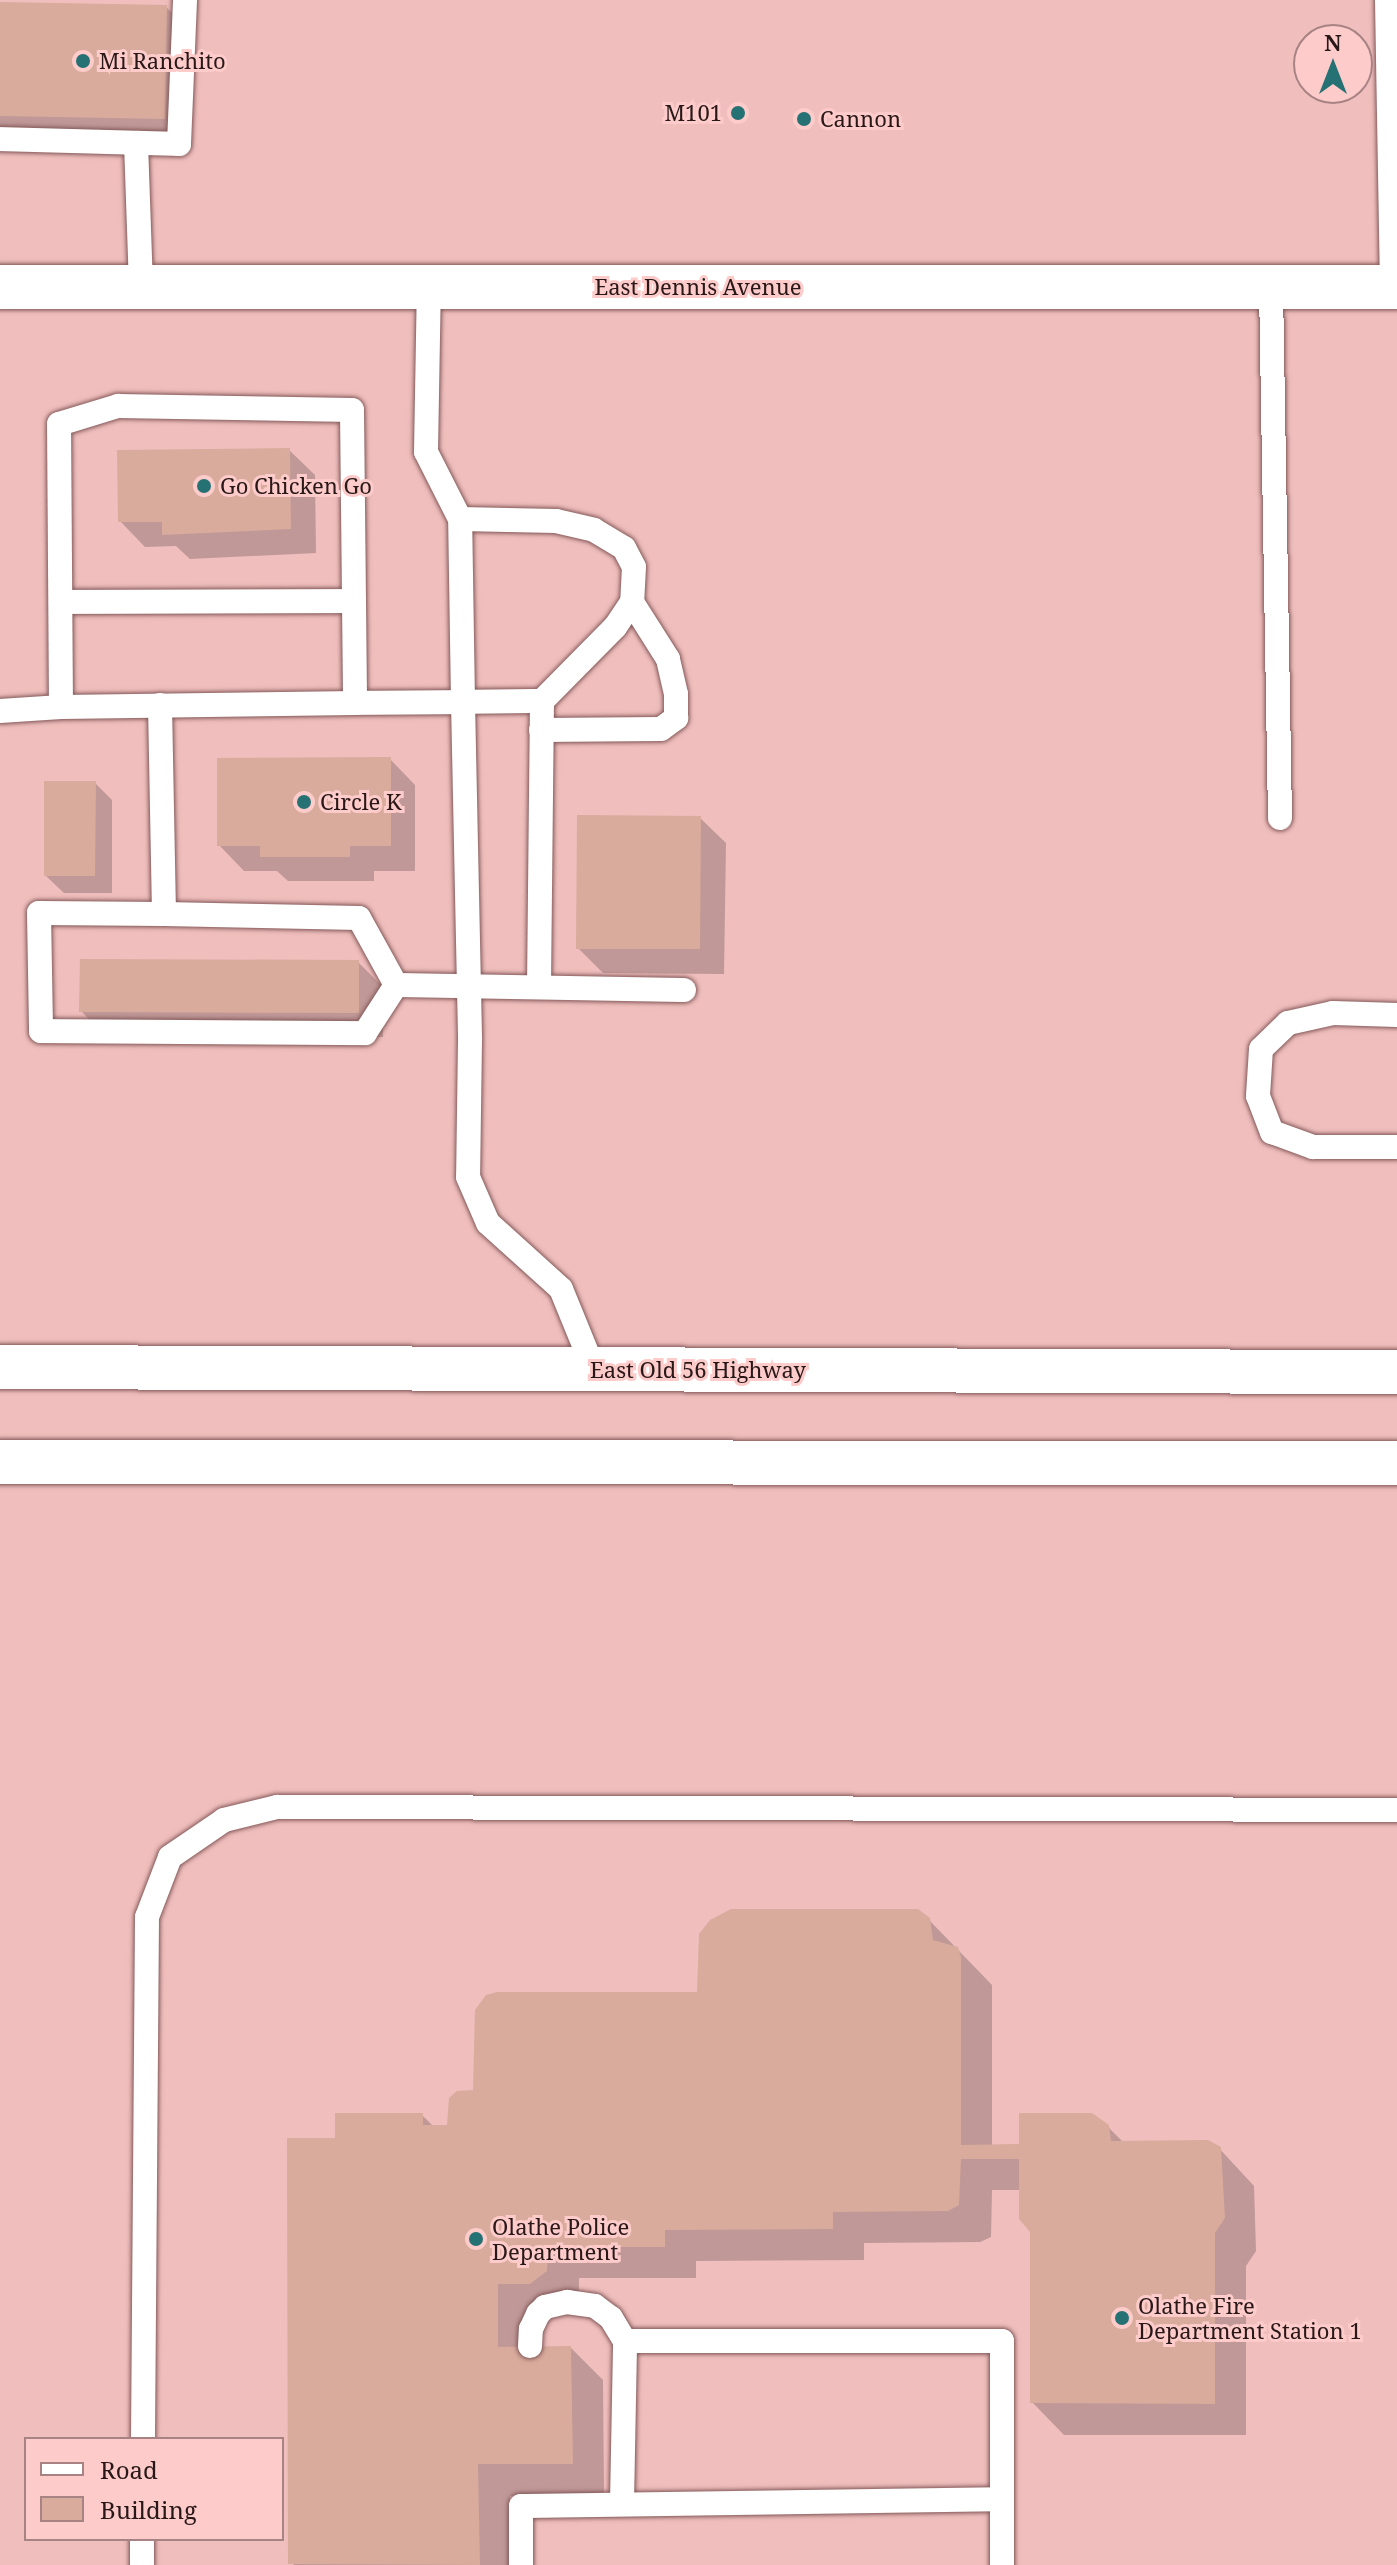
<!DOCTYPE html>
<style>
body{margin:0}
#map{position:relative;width:1397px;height:2565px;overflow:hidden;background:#efbebd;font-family:"Noto Serif",serif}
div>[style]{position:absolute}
.shadow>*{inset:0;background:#0003}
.building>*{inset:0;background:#d8ab9c}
.roads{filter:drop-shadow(0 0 2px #845959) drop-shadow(0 0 2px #845959)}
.lane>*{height:24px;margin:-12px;padding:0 12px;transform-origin:12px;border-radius:12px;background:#fff}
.secondary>*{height:44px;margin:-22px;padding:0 22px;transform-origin:22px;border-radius:22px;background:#fff}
.primary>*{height:44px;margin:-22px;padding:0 22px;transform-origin:22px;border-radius:22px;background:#fff}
.dots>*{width:22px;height:22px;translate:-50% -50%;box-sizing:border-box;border:4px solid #fdcbca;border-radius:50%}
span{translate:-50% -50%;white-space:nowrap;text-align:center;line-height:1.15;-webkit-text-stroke:6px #fdcbca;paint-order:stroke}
.poi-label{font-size:22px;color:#291818}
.left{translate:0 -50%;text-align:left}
.right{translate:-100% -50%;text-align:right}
.street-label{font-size:22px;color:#291818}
.legend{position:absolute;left:24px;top:2437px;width:260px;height:104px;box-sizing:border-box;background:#fdcbca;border:2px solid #a88383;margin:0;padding:10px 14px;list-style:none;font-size:24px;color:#291818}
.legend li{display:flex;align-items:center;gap:16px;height:40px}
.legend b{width:40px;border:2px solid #a88383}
.north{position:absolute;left:1293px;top:24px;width:80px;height:80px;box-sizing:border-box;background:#fdcbca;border:2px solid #a88383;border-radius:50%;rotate:0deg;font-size:22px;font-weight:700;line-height:32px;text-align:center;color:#291818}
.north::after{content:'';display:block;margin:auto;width:28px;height:36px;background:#267174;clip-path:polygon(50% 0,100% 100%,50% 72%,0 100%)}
</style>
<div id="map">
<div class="shadow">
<div style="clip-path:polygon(0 4px,166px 7px,192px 32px,190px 143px,0 140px)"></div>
<div style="clip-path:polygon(289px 450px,315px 475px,316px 553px,190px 559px,176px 546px,145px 547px,120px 521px)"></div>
<div style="clip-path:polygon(390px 759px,415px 785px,415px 871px,374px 871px,374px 881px,288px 881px,277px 871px,244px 871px,219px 845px)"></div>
<div style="clip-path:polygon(95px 783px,112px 800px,112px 893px,64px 893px,46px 876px)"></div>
<div style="clip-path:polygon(700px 818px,726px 843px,724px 974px,603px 973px,578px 948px)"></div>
<div style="clip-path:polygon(358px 962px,383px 987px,383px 1037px,106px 1037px,81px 1011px)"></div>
<div style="clip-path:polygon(929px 1920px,992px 1985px,992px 2147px,1021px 2146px,1108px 2127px,1124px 2143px,1216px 2145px,1254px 2186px,1256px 2251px,1246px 2266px,1246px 2435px,1064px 2435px,1032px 2402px,1032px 2231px,1021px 2190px,992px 2190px,991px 2237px,980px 2242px,864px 2243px,864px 2260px,696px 2261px,696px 2278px,579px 2278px,579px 2303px,562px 2315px,529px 2315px,529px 2349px,571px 2348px,603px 2380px,604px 2495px,510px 2496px,510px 2565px,294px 2565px,288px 2558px,289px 2140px,337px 2140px,422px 2115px,434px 2127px,448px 2127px,475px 2092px,699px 1994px)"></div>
</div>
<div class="building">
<div style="clip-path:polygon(0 2px,167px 5px,165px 119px,0 116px)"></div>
<div style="clip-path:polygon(290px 448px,291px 529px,162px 535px,162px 522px,118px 522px,117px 450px)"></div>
<div style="clip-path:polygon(391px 757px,391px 846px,350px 846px,350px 857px,260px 857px,260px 846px,217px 846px,217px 758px)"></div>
<div style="clip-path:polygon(44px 781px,96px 781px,95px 876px,44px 876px)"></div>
<div style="clip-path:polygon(577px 815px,701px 816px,700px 949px,576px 949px)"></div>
<div style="clip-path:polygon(80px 959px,359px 960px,359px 1013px,79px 1012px)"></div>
<div style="clip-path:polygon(731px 1909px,918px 1909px,930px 1918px,933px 1940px,958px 1947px,961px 1957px,961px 2145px,1019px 2144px,1019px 2113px,1092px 2113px,1109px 2125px,1111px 2141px,1208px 2140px,1221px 2147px,1225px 2218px,1215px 2233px,1215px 2404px,1030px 2403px,1030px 2232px,1019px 2219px,1019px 2159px,961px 2159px,959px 2205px,948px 2211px,833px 2212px,833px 2229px,665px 2230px,665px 2247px,548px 2247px,547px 2271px,530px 2284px,498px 2284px,498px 2347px,571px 2346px,573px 2464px,478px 2464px,480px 2565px,288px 2564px,287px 2138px,335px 2138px,335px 2113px,423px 2113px,423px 2125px,447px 2125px,449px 2098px,457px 2091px,473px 2090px,475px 2010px,486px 1995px,497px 1992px,697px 1992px,699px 1934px,710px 1920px)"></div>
</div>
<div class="roads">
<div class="lane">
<div style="left:1387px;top:0;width:287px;rotate:89deg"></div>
<div style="left:0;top:139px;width:179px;rotate:1.6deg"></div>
<div style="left:179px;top:144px;width:144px;rotate:-87.6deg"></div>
<div style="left:136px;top:143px;width:145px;rotate:88deg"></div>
<div style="left:1271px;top:287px;width:531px;rotate:89.03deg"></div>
<div style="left:460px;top:519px;width:96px;rotate:1.2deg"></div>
<div style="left:556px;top:521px;width:39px;rotate:13deg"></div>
<div style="left:594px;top:530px;width:35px;rotate:31deg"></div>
<div style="left:624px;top:548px;width:21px;rotate:62deg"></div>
<div style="left:634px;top:567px;width:35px;rotate:93deg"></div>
<div style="left:632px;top:602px;width:30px;rotate:124deg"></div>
<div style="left:615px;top:627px;width:104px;rotate:134.6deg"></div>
<div style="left:61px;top:602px;width:293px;rotate:-0.2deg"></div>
<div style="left:160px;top:705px;width:209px;rotate:88.9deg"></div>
<div style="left:164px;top:914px;width:125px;rotate:-179.5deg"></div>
<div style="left:39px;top:913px;width:118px;rotate:89deg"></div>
<div style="left:41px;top:1031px;width:324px;rotate:0.4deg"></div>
<div style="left:365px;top:1033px;width:57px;rotate:-57.1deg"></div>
<div style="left:61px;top:707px;width:294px;rotate:-0.8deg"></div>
<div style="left:0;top:711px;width:61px;rotate:-3.8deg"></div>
<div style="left:61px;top:707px;width:283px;rotate:-90.4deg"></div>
<div style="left:59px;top:424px;width:62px;rotate:-17deg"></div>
<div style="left:118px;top:406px;width:234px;rotate:1deg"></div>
<div style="left:352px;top:410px;width:293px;rotate:89.4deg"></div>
<div style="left:355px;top:703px;width:108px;rotate:-0.5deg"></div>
<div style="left:463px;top:702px;width:183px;rotate:-90.9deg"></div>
<div style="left:460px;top:519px;width:75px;rotate:-116.9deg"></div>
<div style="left:426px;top:452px;width:165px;rotate:-89deg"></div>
<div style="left:541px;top:730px;width:120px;rotate:-0.5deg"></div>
<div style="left:661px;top:729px;width:19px;rotate:-36deg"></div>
<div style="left:676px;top:718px;width:24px;rotate:-90deg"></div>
<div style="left:676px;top:694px;width:36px;rotate:-103deg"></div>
<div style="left:668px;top:659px;width:67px;rotate:-122.3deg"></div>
<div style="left:164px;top:914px;width:195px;rotate:1.2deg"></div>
<div style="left:359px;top:918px;width:77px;rotate:61.1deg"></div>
<div style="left:396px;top:985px;width:288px;rotate:1deg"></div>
<div style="left:539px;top:986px;width:285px;rotate:-89.4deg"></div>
<div style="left:542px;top:701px;width:79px;rotate:179.3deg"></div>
<div style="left:463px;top:702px;width:338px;rotate:88.8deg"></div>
<div style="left:470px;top:1040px;width:137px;rotate:90.8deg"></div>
<div style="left:468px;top:1177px;width:50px;rotate:66.5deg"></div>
<div style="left:488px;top:1223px;width:98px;rotate:42.1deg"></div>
<div style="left:561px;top:1289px;width:87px;rotate:67.8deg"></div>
<div style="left:1397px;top:1015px;width:64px;rotate:-178.2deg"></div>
<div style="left:1333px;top:1013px;width:46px;rotate:167.5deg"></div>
<div style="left:1288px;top:1023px;width:37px;rotate:136deg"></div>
<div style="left:1261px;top:1049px;width:47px;rotate:93.7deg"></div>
<div style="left:1258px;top:1096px;width:39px;rotate:69deg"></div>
<div style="left:1272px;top:1132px;width:44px;rotate:20.1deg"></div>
<div style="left:1313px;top:1147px;width:84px"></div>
<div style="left:530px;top:2346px;width:17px;rotate:-87deg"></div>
<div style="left:531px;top:2329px;width:17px;rotate:-65deg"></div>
<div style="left:538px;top:2314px;width:10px;rotate:-45deg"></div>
<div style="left:545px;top:2307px;width:23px;rotate:-13deg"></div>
<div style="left:567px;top:2302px;width:28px;rotate:8deg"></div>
<div style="left:595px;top:2306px;width:20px;rotate:37deg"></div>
<div style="left:611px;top:2318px;width:27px;rotate:59deg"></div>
<div style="left:625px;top:2341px;width:377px"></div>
<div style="left:1002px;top:2341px;width:224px;rotate:90deg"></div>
<div style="left:143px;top:2439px;width:522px;rotate:-89.56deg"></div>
<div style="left:147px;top:1917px;width:64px;rotate:-69deg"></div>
<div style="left:170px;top:1857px;width:65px;rotate:-34.4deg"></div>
<div style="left:224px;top:1820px;width:55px;rotate:-13.8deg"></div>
<div style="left:277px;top:1807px;width:1120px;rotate:0.15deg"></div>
<div style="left:622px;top:2503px;width:162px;rotate:-88.9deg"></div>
<div style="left:142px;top:2565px;width:26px;rotate:-90deg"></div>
<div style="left:521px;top:2565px;width:59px;rotate:-90deg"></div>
<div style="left:521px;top:2506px;width:481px;rotate:-0.8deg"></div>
</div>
<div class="secondary">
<div style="left:0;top:287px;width:1397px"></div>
</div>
<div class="primary">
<div style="left:0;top:1367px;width:1397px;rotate:0.21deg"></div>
<div style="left:0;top:1462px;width:1397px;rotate:0.04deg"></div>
</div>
</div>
<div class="dots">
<div style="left:83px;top:61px;background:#267174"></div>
<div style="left:738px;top:113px;background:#267174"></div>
<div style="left:804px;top:119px;background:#267174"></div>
<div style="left:204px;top:486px;background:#267174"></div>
<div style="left:304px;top:802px;background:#267174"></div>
<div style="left:476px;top:2239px;background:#267174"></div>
<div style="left:1122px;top:2318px;background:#267174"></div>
</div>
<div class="poi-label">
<span class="left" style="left:99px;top:61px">Mi Ranchito</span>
<span class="right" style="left:722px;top:113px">M101</span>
<span class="left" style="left:820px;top:119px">Cannon</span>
<span class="left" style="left:220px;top:486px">Go Chicken Go</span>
<span class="left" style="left:320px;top:802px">Circle K</span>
<span class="left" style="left:492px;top:2239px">Olathe Police<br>Department</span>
<span class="left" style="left:1138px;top:2318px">Olathe Fire<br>Department Station 1</span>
</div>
<div class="street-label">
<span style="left:698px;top:287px">East Dennis Avenue</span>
<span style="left:698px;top:1370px">East Old 56 Highway</span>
</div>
<ul class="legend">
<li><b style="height:10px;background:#fff"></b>Road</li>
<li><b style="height:22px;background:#d8ab9c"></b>Building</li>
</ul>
<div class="north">N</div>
</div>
